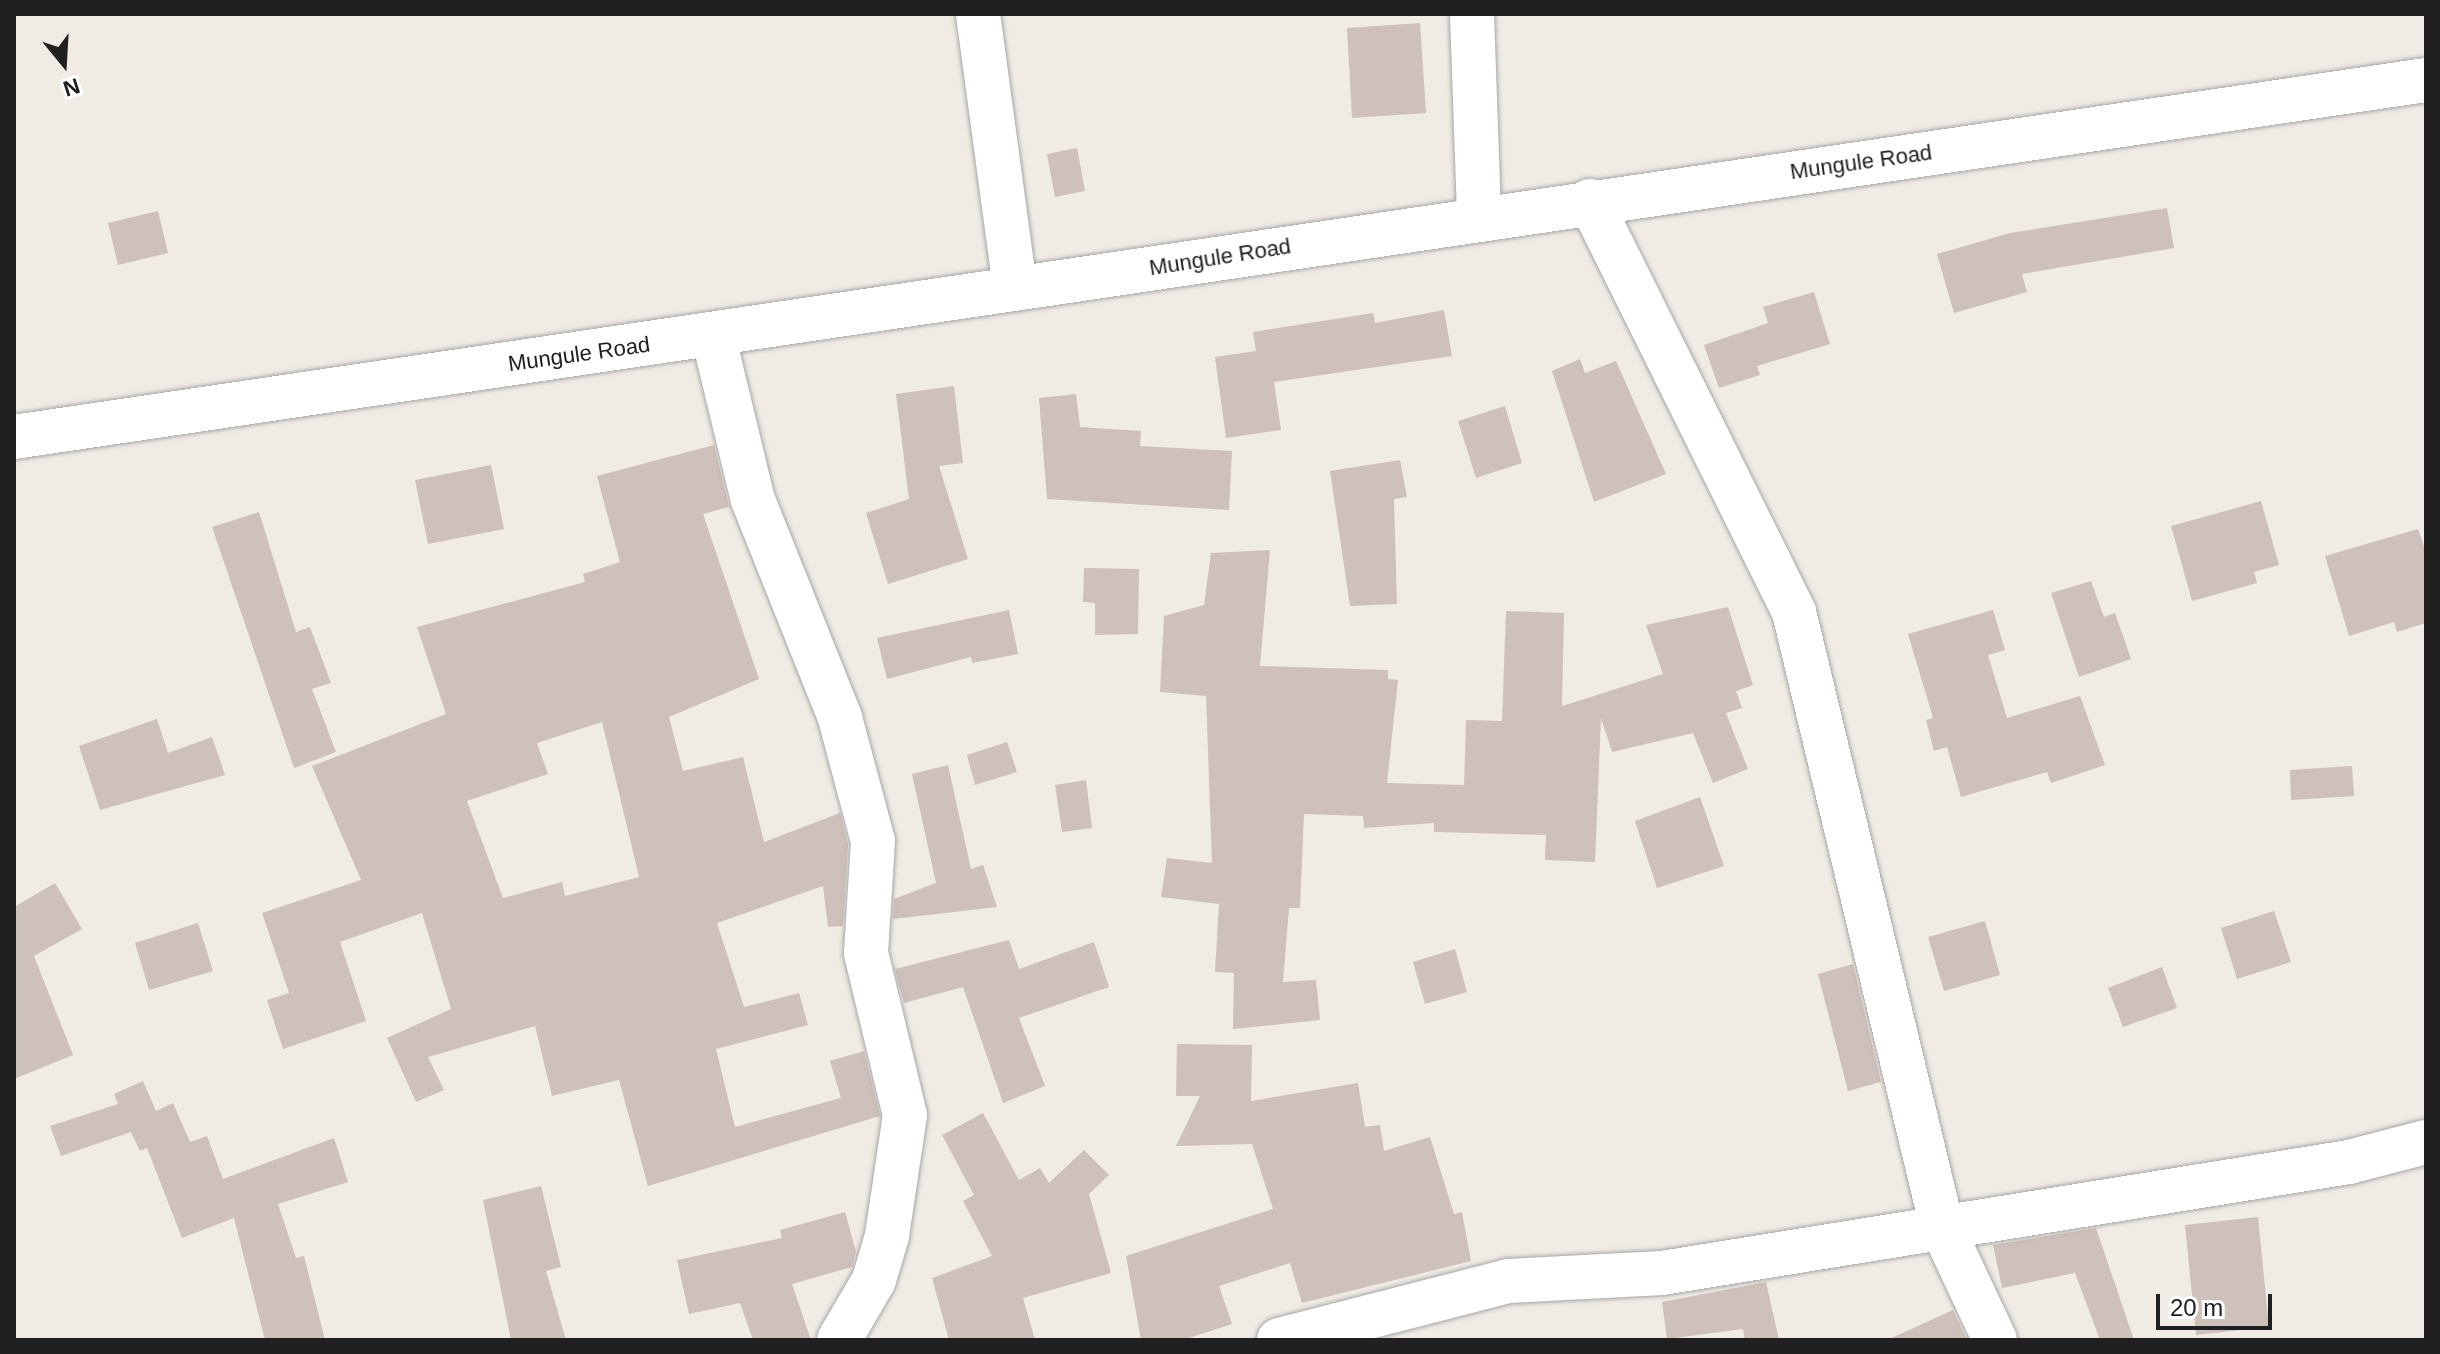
<!DOCTYPE html>
<style>
body{margin:0}
#map{position:relative;width:2440px;height:1354px;overflow:hidden;background:#f1ebe5;font-family:Helvetica,sans-serif}
div>[style]{position:absolute}
.building>*{inset:0;background:#cec0bb}
.roads{filter:drop-shadow(0 0 2px #a7a7a7) drop-shadow(0 0 2px #a7a7a7)}
.minor>*{height:44px;margin:-22px;padding:0 22px;transform-origin:22px;border-radius:22px;background:#fff}
span{translate:-50% -50%;white-space:nowrap;text-align:center;line-height:1.15;-webkit-text-stroke:8px #fff;paint-order:stroke}
.street-label{font-size:22px;color:#202020}
.frame{position:absolute;inset:0;border:16px solid #202020;pointer-events:none}
.north{position:absolute;left:24px;top:24px;width:80px;height:80px;-webkit-text-stroke:6px #fff;paint-order:stroke;rotate:162deg;font-size:22px;font-weight:700;line-height:32px;text-align:center;color:#202020}
.north::after{content:'';display:block;margin:auto;width:28px;height:36px;background:#202020;clip-path:polygon(50% 0,100% 100%,50% 72%,0 100%)}
.scale{position:absolute;left:2156px;top:1294px;width:116px;height:36px;box-sizing:border-box;border:4px solid #202020;border-top:0;padding-left:10px;font-size:24px;line-height:28px;white-space:nowrap;color:#202020;-webkit-text-stroke:6px #fff;paint-order:stroke}
</style>
<div id="map">
<div class="building">
<div style="clip-path:polygon(1420px 23px,1426px 113px,1352px 118px,1347px 28px)"></div>
<div style="clip-path:polygon(1077px 148px,1085px 191px,1055px 197px,1047px 154px)"></div>
<div style="clip-path:polygon(2167px 208px,2174px 248px,2022px 274px,2027px 292px,1954px 313px,1937px 254px,2010px 233px)"></div>
<div style="clip-path:polygon(158px 211px,168px 253px,118px 265px,108px 223px)"></div>
<div style="clip-path:polygon(1814px 292px,1830px 344px,1757px 366px,1760px 375px,1719px 388px,1704px 345px,1768px 323px,1763px 307px)"></div>
<div style="clip-path:polygon(1444px 310px,1452px 356px,1274px 382px,1281px 430px,1226px 438px,1215px 357px,1256px 351px,1253px 332px,1373px 313px,1375px 323px)"></div>
<div style="clip-path:polygon(1580px 359px,1585px 373px,1616px 361px,1666px 474px,1594px 502px,1552px 371px)"></div>
<div style="clip-path:polygon(954px 386px,963px 463px,939px 466px,968px 559px,888px 584px,866px 513px,909px 499px,896px 394px)"></div>
<div style="clip-path:polygon(1076px 394px,1080px 427px,1141px 431px,1140px 446px,1232px 451px,1229px 510px,1047px 499px,1039px 398px)"></div>
<div style="clip-path:polygon(1505px 406px,1522px 463px,1476px 478px,1458px 421px)"></div>
<div style="clip-path:polygon(evenodd,714px 445px,729px 507px,703px 514px,759px 679px,669px 717px,683px 771px,743px 757px,764px 842px,840px 813px,848px 844px,843px 926px,828px 927px,823px 886px,717px 923px,744px 1007px,799px 993px,808px 1025px,716px 1049px,735px 1127px,841px 1098px,830px 1061px,864px 1051px,880px 1116px,648px 1186px,619px 1080px,552px 1096px,535px 1026px,428px 1057px,444px 1090px,416px 1102px,387px 1038px,451px 1009px,422px 913px,340px 942px,366px 1021px,283px 1049px,267px 1000px,289px 993px,262px 913px,361px 880px,312px 766px,446px 714px,417px 627px,585px 582px,583px 574px,620px 562px,597px 476px,714px 445px,602px 722px,639px 877px,565px 896px,562px 882px,503px 898px,467px 801px,548px 774px,537px 743px,602px 722px)"></div>
<div style="clip-path:polygon(1400px 460px,1407px 497px,1394px 499px,1397px 604px,1350px 606px,1330px 471px)"></div>
<div style="clip-path:polygon(491px 465px,504px 529px,428px 544px,415px 480px)"></div>
<div style="clip-path:polygon(2261px 501px,2279px 565px,2254px 572px,2257px 583px,2192px 601px,2171px 526px)"></div>
<div style="clip-path:polygon(259px 512px,296px 632px,310px 627px,331px 683px,312px 689px,336px 752px,294px 768px,212px 527px)"></div>
<div style="clip-path:polygon(2418px 529px,2426px 552px,2426px 623px,2397px 632px,2394px 622px,2349px 636px,2325px 556px)"></div>
<div style="clip-path:polygon(1270px 550px,1260px 666px,1388px 670px,1388px 679px,1398px 680px,1387px 783px,1464px 785px,1466px 720px,1502px 721px,1506px 611px,1564px 613px,1562px 706px,1663px 674px,1646px 625px,1728px 607px,1753px 685px,1736px 691px,1742px 708px,1726px 713px,1748px 769px,1713px 783px,1693px 733px,1612px 752px,1601px 718px,1595px 862px,1545px 860px,1546px 835px,1434px 832px,1434px 823px,1364px 828px,1363px 816px,1304px 814px,1300px 908px,1289px 908px,1283px 982px,1316px 980px,1320px 1020px,1233px 1029px,1234px 973px,1215px 972px,1219px 904px,1161px 897px,1167px 858px,1212px 863px,1206px 696px,1160px 692px,1164px 616px,1204px 605px,1211px 553px)"></div>
<div style="clip-path:polygon(1084px 568px,1139px 569px,1138px 634px,1095px 635px,1095px 603px,1083px 602px)"></div>
<div style="clip-path:polygon(2091px 581px,2104px 617px,2115px 613px,2131px 659px,2079px 677px,2051px 593px)"></div>
<div style="clip-path:polygon(1009px 610px,1018px 654px,972px 663px,971px 657px,887px 679px,877px 638px)"></div>
<div style="clip-path:polygon(1993px 610px,2005px 650px,1988px 655px,2007px 718px,2080px 696px,2105px 765px,2051px 783px,2047px 772px,1961px 797px,1947px 747px,1934px 751px,1926px 720px,1933px 718px,1908px 634px)"></div>
<div style="clip-path:polygon(157px 719px,168px 753px,212px 737px,225px 775px,100px 810px,79px 746px)"></div>
<div style="clip-path:polygon(1007px 742px,1017px 772px,975px 785px,967px 755px)"></div>
<div style="clip-path:polygon(948px 765px,971px 869px,983px 865px,997px 907px,893px 919px,894px 899px,936px 883px,912px 774px)"></div>
<div style="clip-path:polygon(2352px 766px,2354px 796px,2291px 800px,2290px 770px)"></div>
<div style="clip-path:polygon(1086px 780px,1092px 828px,1062px 832px,1055px 785px)"></div>
<div style="clip-path:polygon(1700px 797px,1724px 866px,1657px 888px,1635px 821px)"></div>
<div style="clip-path:polygon(55px 883px,82px 929px,34px 956px,73px 1055px,14px 1079px,14px 907px)"></div>
<div style="clip-path:polygon(2274px 911px,2291px 962px,2237px 979px,2221px 928px)"></div>
<div style="clip-path:polygon(1985px 921px,2000px 975px,1944px 991px,1928px 937px)"></div>
<div style="clip-path:polygon(198px 923px,213px 971px,149px 990px,135px 943px)"></div>
<div style="clip-path:polygon(1009px 940px,1019px 969px,1094px 942px,1109px 987px,1019px 1018px,1045px 1086px,1003px 1103px,963px 987px,904px 1003px,895px 969px)"></div>
<div style="clip-path:polygon(1455px 949px,1467px 992px,1425px 1004px,1413px 962px)"></div>
<div style="clip-path:polygon(1853px 964px,1881px 1082px,1848px 1091px,1818px 974px)"></div>
<div style="clip-path:polygon(2162px 967px,2177px 1008px,2123px 1027px,2108px 988px)"></div>
<div style="clip-path:polygon(1177px 1044px,1252px 1045px,1251px 1101px,1358px 1083px,1365px 1127px,1380px 1125px,1384px 1151px,1430px 1137px,1454px 1214px,1462px 1212px,1471px 1261px,1302px 1303px,1290px 1263px,1219px 1286px,1232px 1324px,1183px 1340px,1141px 1340px,1126px 1256px,1273px 1209px,1252px 1144px,1176px 1146px,1200px 1096px,1176px 1096px)"></div>
<div style="clip-path:polygon(143px 1081px,156px 1111px,173px 1103px,190px 1142px,207px 1136px,223px 1179px,334px 1138px,348px 1182px,278px 1204px,296px 1258px,304px 1256px,325px 1340px,265px 1340px,234px 1218px,182px 1238px,147px 1148px,140px 1151px,131px 1132px,61px 1156px,50px 1126px,118px 1104px,114px 1094px)"></div>
<div style="clip-path:polygon(983px 1113px,1019px 1180px,1040px 1168px,1049px 1183px,1084px 1150px,1109px 1175px,1089px 1194px,1111px 1273px,1023px 1298px,1035px 1340px,949px 1340px,932px 1278px,992px 1256px,963px 1201px,974px 1195px,942px 1135px)"></div>
<div style="clip-path:polygon(541px 1186px,561px 1267px,546px 1271px,566px 1340px,511px 1340px,483px 1200px)"></div>
<div style="clip-path:polygon(845px 1212px,856px 1252px,852px 1267px,792px 1284px,811px 1340px,753px 1340px,740px 1303px,689px 1314px,677px 1260px,782px 1238px,780px 1230px)"></div>
<div style="clip-path:polygon(2258px 1217px,2269px 1327px,2196px 1335px,2185px 1225px)"></div>
<div style="clip-path:polygon(2096px 1228px,2134px 1340px,2100px 1340px,2075px 1273px,2002px 1288px,1993px 1245px)"></div>
<div style="clip-path:polygon(1766px 1282px,1779px 1340px,1745px 1340px,1743px 1329px,1667px 1339px,1662px 1302px)"></div>
<div style="clip-path:polygon(1953px 1310px,1967px 1340px,1887px 1340px)"></div>
</div>
<div class="roads">
<div class="minor">
<div style="left:978px;top:14px;width:276px;rotate:82.3deg"></div>
<div style="left:1472px;top:14px;width:202px;rotate:88deg"></div>
<div style="left:1590px;top:201px;width:459px;rotate:63.6deg"></div>
<div style="left:1794px;top:612px;width:633px;rotate:76.47deg"></div>
<div style="left:1942px;top:1227px;width:125px;rotate:64.9deg"></div>
<div style="left:713px;top:335px;width:170px;rotate:76.4deg"></div>
<div style="left:753px;top:500px;width:235px;rotate:68.2deg"></div>
<div style="left:840px;top:718px;width:127px;rotate:75deg"></div>
<div style="left:873px;top:841px;width:112px;rotate:93.6deg"></div>
<div style="left:866px;top:953px;width:167px;rotate:76.5deg"></div>
<div style="left:905px;top:1115px;width:122px;rotate:98.5deg"></div>
<div style="left:887px;top:1236px;width:46px;rotate:106.5deg"></div>
<div style="left:874px;top:1280px;width:69px;rotate:120.3deg"></div>
<div style="left:14px;top:437px;width:2438px;rotate:-8.42deg"></div>
<div style="left:1279px;top:1340px;width:236px;rotate:-14.4deg"></div>
<div style="left:1508px;top:1281px;width:154px;rotate:-3deg"></div>
<div style="left:1662px;top:1273px;width:696px;rotate:-9.18deg"></div>
<div style="left:2349px;top:1162px;width:80px;rotate:-14.6deg"></div>
</div>
</div>
<div class="street-label">
<span style="left:1861px;top:162px;rotate:-8deg">Mungule Road</span>
<span style="left:1220px;top:257px;rotate:-9deg">Mungule Road</span>
<span style="left:579px;top:354px;rotate:-8deg">Mungule Road</span>
</div>
<div class="frame"></div>
<div class="north">N</div>
<div class="scale">20 m</div>
</div>
